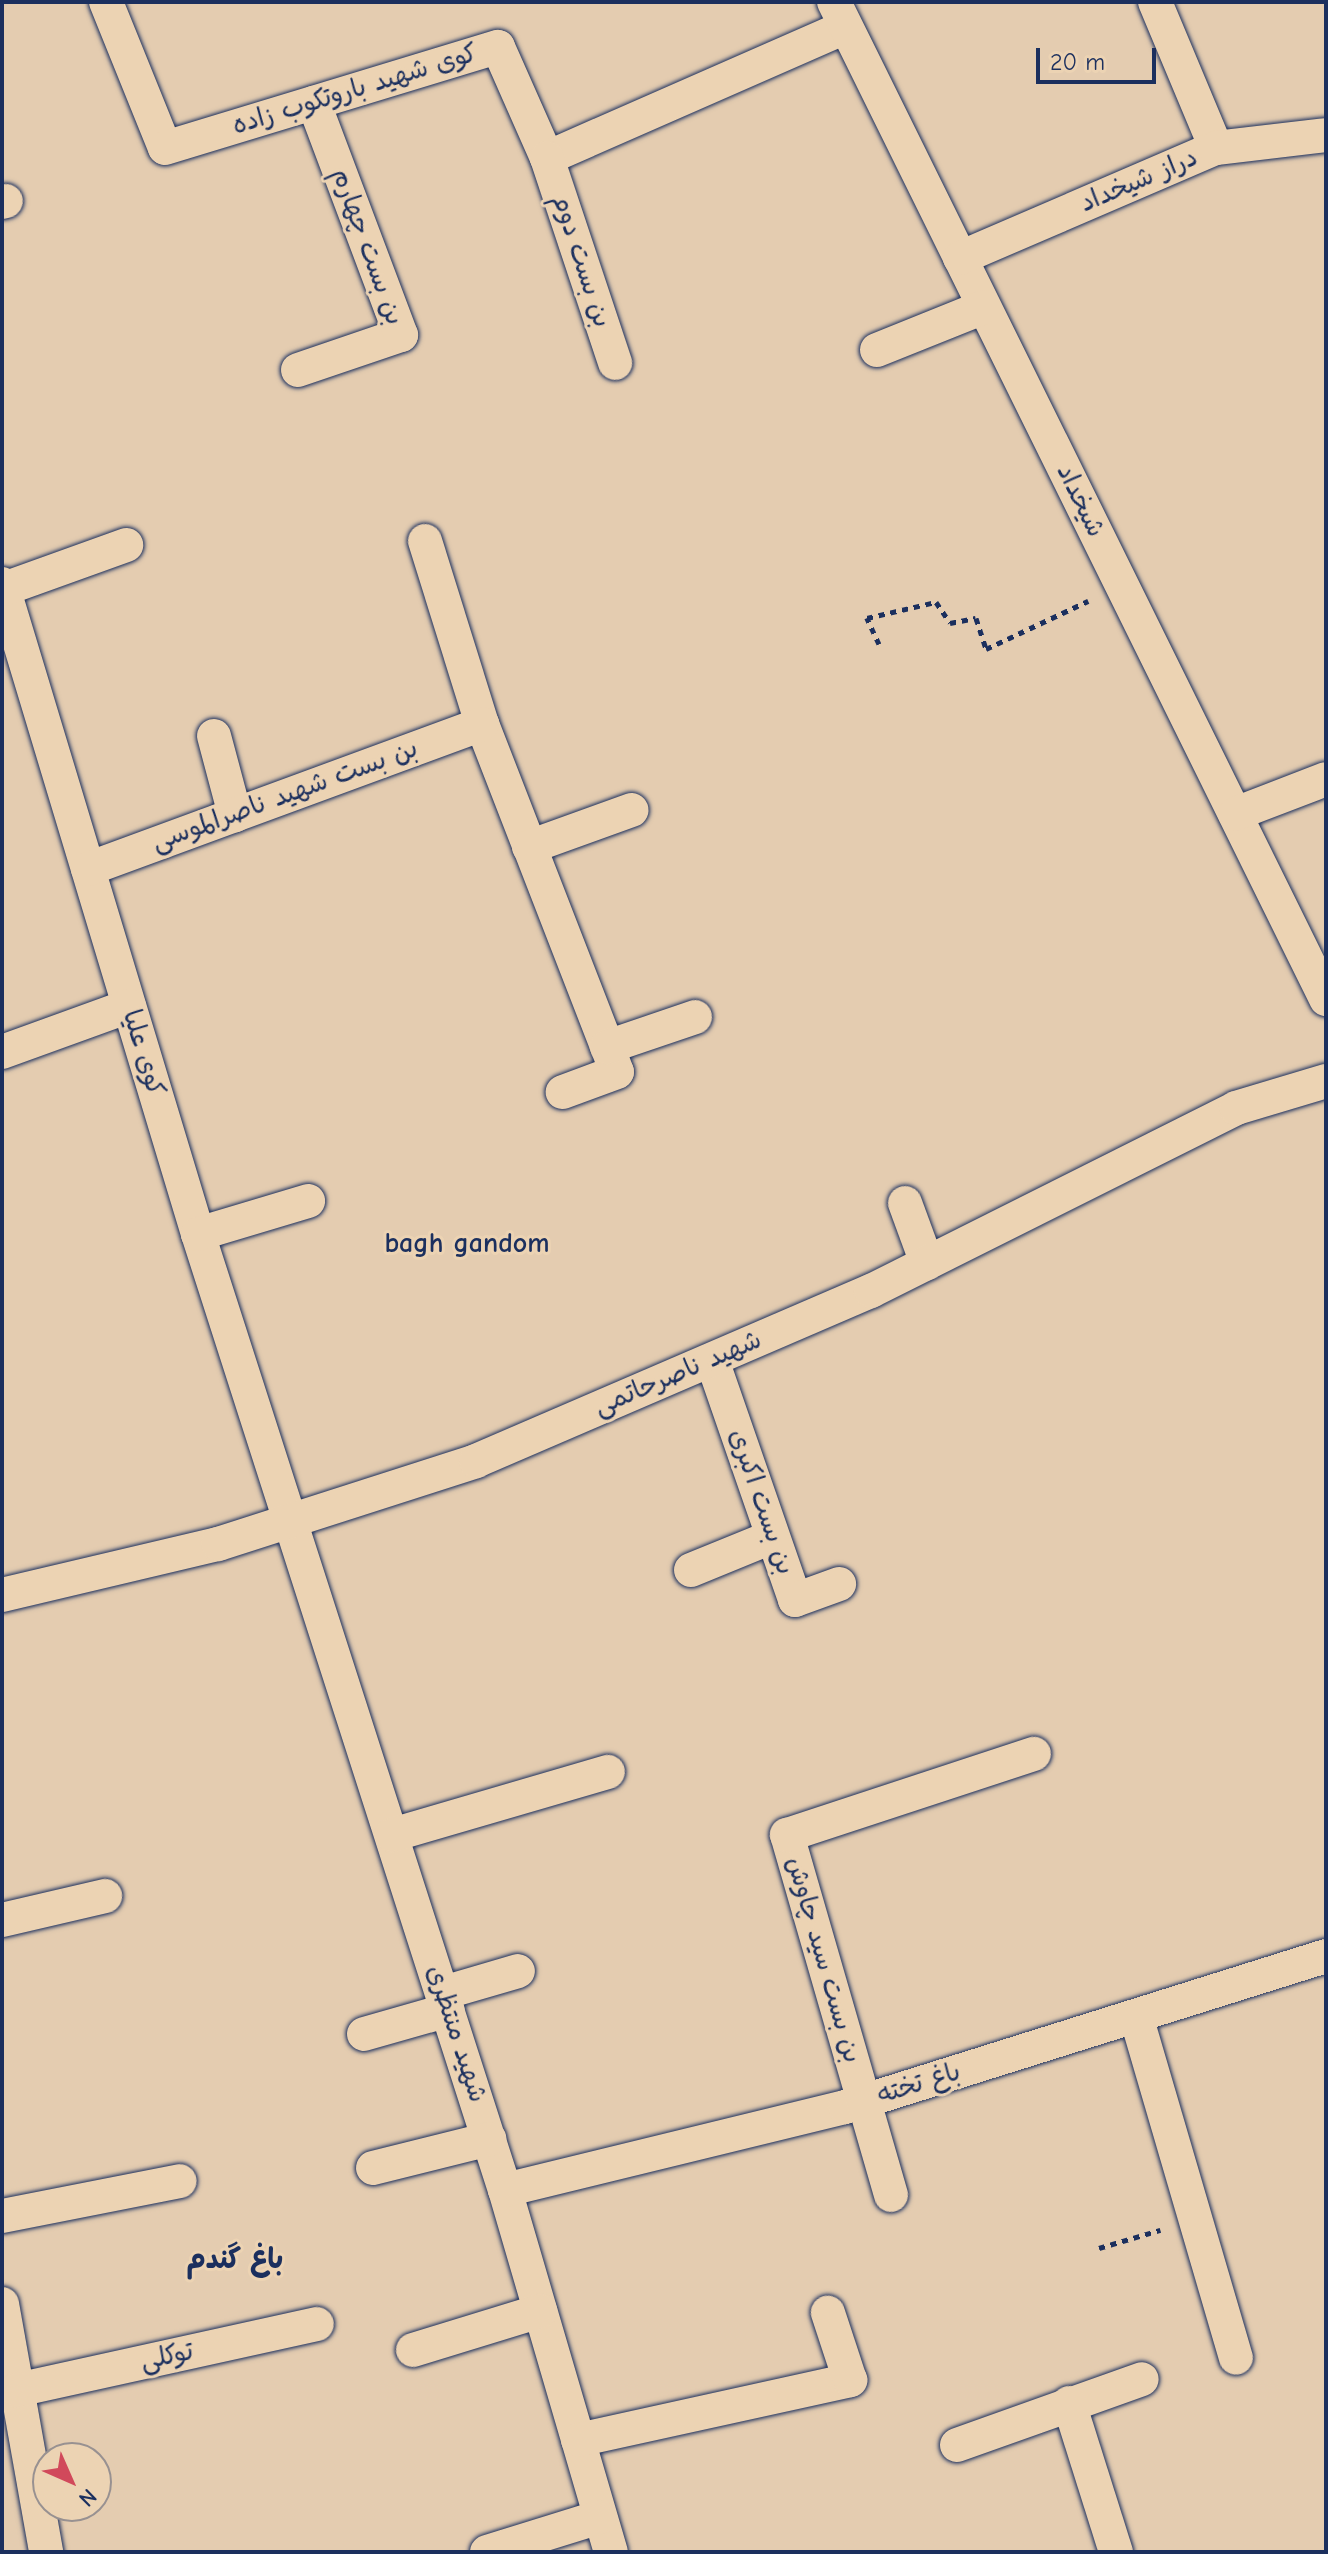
<!DOCTYPE html>
<meta charset="utf-8">
<style>
body{margin:0}
#map{position:relative;width:1328px;height:2554px;overflow:hidden;background:#e4ccb0;font-family:"Comic Neue","Playpen Sans Arabic",sans-serif}
div>[style]{position:absolute}
.path>*{height:5px;margin-top:-2.5px;transform-origin:0;background:repeating-linear-gradient(90deg,#1b2f5e 0 6px,transparent 0 12px)}
.roads{filter:drop-shadow(0 0 2px #1b2f5e) drop-shadow(0 0 2px #1b2f5e)}
.minor>*{height:34px;margin:-17px;padding:0 17px;transform-origin:17px;border-radius:17px;background:#ecd3b3}
span{translate:-50% -50%;white-space:nowrap;text-align:center;line-height:1.15;-webkit-text-stroke:6px #ecd3b3;paint-order:stroke}
.street-label{font-size:26px;color:#1b2f5e}
.neighbourhood-label{font-size:28px;color:#1b2f5e;font-weight:700}
.frame{position:absolute;inset:0;border:4px solid #1b2f5e;pointer-events:none}
.north{position:absolute;left:32px;top:2442px;width:80px;height:80px;box-sizing:border-box;background:#ecd3b3;border:2px solid #989191;border-radius:50%;rotate:135deg;font-size:22px;font-weight:700;line-height:32px;text-align:center;color:#1b2f5e}
.north::after{content:'';display:block;margin:auto;width:28px;height:36px;background:#d1495b;clip-path:polygon(50% 0,100% 100%,50% 72%,0 100%)}
.scale{position:absolute;left:1036px;top:48px;width:120px;height:36px;box-sizing:border-box;border:4px solid #1b2f5e;border-top:0;padding-left:10px;font-size:24px;line-height:28px;white-space:nowrap;color:#1b2f5e;-webkit-text-stroke:6px #ecd3b3;paint-order:stroke}
</style>
<div id="map">
<div class="path">
<div style="left:879px;top:644px;width:29px;rotate:-115deg"></div>
<div style="left:867px;top:618px;width:71px;rotate:-13.1deg"></div>
<div style="left:936px;top:602px;width:25px;rotate:56deg"></div>
<div style="left:950px;top:623px;width:26px;rotate:-11deg"></div>
<div style="left:976px;top:618px;width:33px;rotate:72deg"></div>
<div style="left:986px;top:649px;width:113px;rotate:-25.2deg"></div>
<div style="left:1099px;top:2248px;width:64px;rotate:-16.4deg"></div>
</div>
<div class="roads">
<div class="minor">
<div style="left:106px;top:2px;width:157px;rotate:68deg"></div>
<div style="left:165px;top:148px;width:348px;rotate:-16.9deg"></div>
<div style="left:498px;top:47px;width:121px;rotate:66.2deg"></div>
<div style="left:547px;top:158px;width:326px;rotate:-23.7deg"></div>
<div style="left:834px;top:2px;width:1112px;rotate:63.73deg"></div>
<div style="left:1155px;top:2px;width:158px;rotate:67.3deg"></div>
<div style="left:547px;top:158px;width:216px;rotate:71.6deg"></div>
<div style="left:2px;top:202px;width:4px;rotate:-14deg"></div>
<div style="left:960px;top:258px;width:279px;rotate:-23.3deg"></div>
<div style="left:1216px;top:148px;width:111px;rotate:-6.7deg"></div>
<div style="left:877px;top:350px;width:115px;rotate:-21.9deg"></div>
<div style="left:298px;top:370px;width:109px;rotate:-18.8deg"></div>
<div style="left:401px;top:335px;width:248px;rotate:-110.6deg"></div>
<div style="left:425px;top:541px;width:192px;rotate:72.7deg"></div>
<div style="left:482px;top:724px;width:373px;rotate:68.8deg"></div>
<div style="left:617px;top:1072px;width:58px;rotate:159.7deg"></div>
<div style="left:2px;top:584px;width:679px;rotate:73.22deg"></div>
<div style="left:198px;top:1234px;width:1004px;rotate:72.2deg"></div>
<div style="left:505px;top:2190px;width:377px;rotate:73.7deg"></div>
<div style="left:4px;top:589px;width:130px;rotate:-19.8deg"></div>
<div style="left:214px;top:736px;width:82px;rotate:75.1deg"></div>
<div style="left:1235px;top:814px;width:97px;rotate:-21deg"></div>
<div style="left:529px;top:847px;width:109px;rotate:-19.8deg"></div>
<div style="left:88px;top:869px;width:420px;rotate:-20.2deg"></div>
<div style="left:607px;top:1047px;width:93px;rotate:-18.8deg"></div>
<div style="left:2px;top:1052px;width:135px;rotate:-19.9deg"></div>
<div style="left:905px;top:1203px;width:64px;rotate:69.9deg"></div>
<div style="left:198px;top:1234px;width:115px;rotate:-16.7deg"></div>
<div style="left:712px;top:1360px;width:254px;rotate:70.9deg"></div>
<div style="left:795px;top:1600px;width:47px;rotate:-20deg"></div>
<div style="left:691px;top:1570px;width:87px;rotate:-22.2deg"></div>
<div style="left:2px;top:1595px;width:222px;rotate:-13.3deg"></div>
<div style="left:218px;top:1544px;width:271px;rotate:-17.8deg"></div>
<div style="left:476px;top:1461px;width:430px;rotate:-23.3deg"></div>
<div style="left:871px;top:1291px;width:408px;rotate:-26.6deg"></div>
<div style="left:1236px;top:1108px;width:94px;rotate:-16.7deg"></div>
<div style="left:392px;top:1835px;width:225px;rotate:-16.3deg"></div>
<div style="left:2px;top:1920px;width:106px;rotate:-13.1deg"></div>
<div style="left:443px;top:1993px;width:78px;rotate:-16.3deg"></div>
<div style="left:1136px;top:2016px;width:356px;rotate:73.7deg"></div>
<div style="left:364px;top:2034px;width:87px;rotate:-15.9deg"></div>
<div style="left:373px;top:2168px;width:120px;rotate:-14deg"></div>
<div style="left:505px;top:2190px;width:350px;rotate:-13.7deg"></div>
<div style="left:845px;top:2107px;width:504px;rotate:-17.43deg"></div>
<div style="left:891px;top:2195px;width:375px;rotate:-106.1deg"></div>
<div style="left:787px;top:1835px;width:260px;rotate:-18.2deg"></div>
<div style="left:2px;top:2216px;width:181px;rotate:-11.1deg"></div>
<div style="left:2px;top:2304px;width:252px;rotate:79.9deg"></div>
<div style="left:413px;top:2350px;width:133px;rotate:-17.1deg"></div>
<div style="left:17px;top:2390px;width:307px;rotate:-12.4deg"></div>
<div style="left:1069px;top:2403px;width:156px;rotate:72.5deg"></div>
<div style="left:578px;top:2440px;width:279px;rotate:-12.4deg"></div>
<div style="left:850px;top:2380px;width:71px;rotate:-108.2deg"></div>
<div style="left:957px;top:2445px;width:196px;rotate:-19.6deg"></div>
<div style="left:487px;top:2552px;width:118px;rotate:-17.2deg"></div>
</div>
</div>
<div class="street-label">
<span style="left:355px;top:90px;rotate:-17deg">کوی شهید باروتکوب زاده</span>
<span style="left:1139px;top:181px;rotate:-23deg">دراز شیخداد</span>
<span style="left:367px;top:247px;rotate:70deg">بن بست چهارم</span>
<span style="left:581px;top:261px;rotate:72deg">بن بست دوم</span>
<span style="left:1080px;top:501px;rotate:64deg">شیخداد</span>
<span style="left:285px;top:796px;rotate:-20deg">بن بست شهید ناصرالموسی</span>
<span style="left:143px;top:1053px;rotate:73deg">کوی علیا</span>
<span style="left:678px;top:1374px;rotate:-23deg">شهید ناصرحاتمی</span>
<span style="left:761px;top:1502px;rotate:71deg">بن بست اکبری</span>
<span style="left:823px;top:1960px;rotate:74deg">بن بست سید چاوش</span>
<span style="left:456px;top:2034px;rotate:72deg">شهید منتظری</span>
<span style="left:919px;top:2084px;rotate:-17deg">باغ تخته</span>
<span style="left:167px;top:2357px;rotate:-12deg">توکلی</span>
</div>
<div class="neighbourhood-label">
<span style="left:467px;top:1243px">bagh gandom</span>
<span style="left:235px;top:2259px">باغ گندم</span>
</div>
<div class="frame"></div>
<div class="north">N</div>
<div class="scale">20 m</div>
</div>
